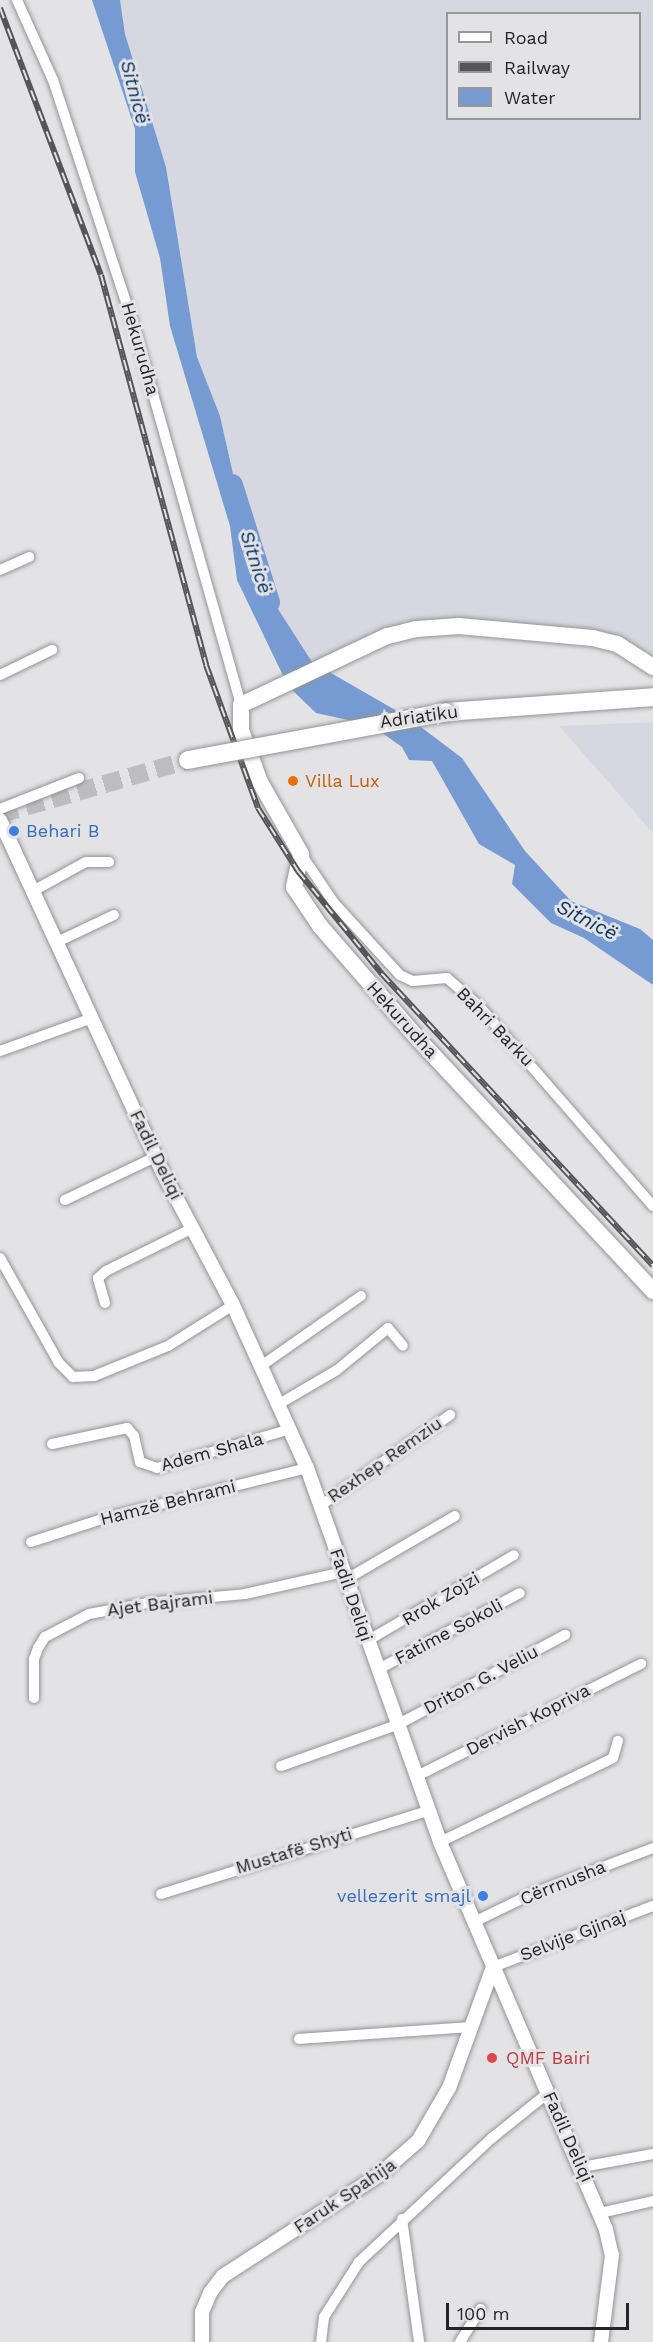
<!DOCTYPE html>
<meta charset="utf-8">
<style>
body{margin:0}
#map{position:relative;width:653px;height:2342px;overflow:hidden;background:#e3e3e6;font-family:"Work Sans",sans-serif}
div>[style]{position:absolute}
.built>*{inset:0;background:#d7d7e1}
.water>*{inset:0;background:#759bd2}
.river>*{height:22px;margin:-11px;padding:0 11px;transform-origin:11px;border-radius:11px;background:#759bd2}
.primary-tunnel>*{height:18px;margin-top:-9px;transform-origin:0;background:repeating-linear-gradient(90deg,#bdbdbf 0 18px,transparent 0 27px)}
.roads{filter:drop-shadow(0 0 2px #949496) drop-shadow(0 0 2px #949496)}
.minor>*{height:10px;margin:-5px;padding:0 5px;transform-origin:5px;border-radius:5px;background:#fff}
.tertiary>*{height:14px;margin:-7px;padding:0 7px;transform-origin:7px;border-radius:7px;background:#fff}
.secondary>*{height:16px;margin:-8px;padding:0 8px;transform-origin:8px;border-radius:8px;background:#fff}
.primary>*{height:18px;margin:-9px;padding:0 9px;transform-origin:9px;border-radius:9px;background:#fff}
.rail>*{height:6px;margin-top:-3px;transform-origin:0;background:repeating-linear-gradient(90deg,#e3e3e6 0 11px,#555556 0 22px);box-sizing:border-box;border-block:2px solid #555556}
.bridges{filter:drop-shadow(0 0 2px #949496) drop-shadow(0 0 2px #949496)}
.primary-bridge>*{height:18px;margin:-9px;padding:0 9px;transform-origin:9px;border-radius:9px;background:#fff}
.dots>*{width:16px;height:16px;translate:-50% -50%;box-sizing:border-box;border:3px solid #e3e3e6;border-radius:50%}
span{translate:-50% -50%;white-space:nowrap;text-align:center;line-height:1.15;-webkit-text-stroke:6px #e3e3e6;paint-order:stroke}
.street-label{font-size:18px;color:#242425}
.food-label{font-size:18px;color:#c56008}
.left{translate:0 -50%;text-align:left}
.shop-label{font-size:18px;color:#366cbe}
.right{translate:-100% -50%;text-align:right}
.health-label{font-size:18px;color:#be3a42}
.water-label{font-size:20px;color:#0d3364;font-style:italic}
.legend{position:absolute;left:446px;top:12px;width:195px;height:108px;box-sizing:border-box;background:#e3e3e6;border:2px solid #979799;margin:0;padding:8px 10px;list-style:none;font-size:18px;color:#242425}
.legend li{display:flex;align-items:center;gap:12px;height:30px}
.legend b{width:30px;border:2px solid #979799}
.scale{position:absolute;left:446px;top:2303px;width:183px;height:27px;box-sizing:border-box;border:3px solid #242425;border-top:0;padding-left:8px;font-size:18px;line-height:21px;white-space:nowrap;color:#242425;-webkit-text-stroke:4px #e3e3e6;paint-order:stroke}
</style>
<div id="map">
<div class="built">
<div style="clip-path:polygon(evenodd,120px 0,653px 0,653px 653px,610px 638px,416px 624px,379px 631px,312px 662px,271px 598px,251px 554px,220px 416px,197px 357px,166px 167px,125px 34px,120px 0,448px 14px,640px 14px,640px 118px,448px 118px,448px 14px)"></div>
<div style="clip-path:polygon(653px 722px,653px 833px,559px 726px)"></div>
</div>
<div class="water">
<div style="clip-path:polygon(92px 0,120px 0,125px 34px,166px 167px,197px 357px,220px 416px,251px 554px,271px 598px,312px 662px,409px 718px,462px 758px,525px 851px,571px 901px,640px 929px,653px 940px,653px 985px,584px 938px,551px 923px,512px 884px,515px 865px,479px 844px,432px 761px,409px 760px,402px 747px,371px 725px,316px 713px,288px 686px,237px 580px,230px 526px,170px 326px,160px 258px,135px 172px,135px 129px)"></div>
</div>
<div class="river">
<div style="left:232px;top:485px;width:123px;rotate:72.5deg"></div>
</div>
<div class="primary-tunnel">
<div style="left:0;top:814px;width:196px;rotate:-16deg"></div>
</div>
<div class="roads">
<div class="minor">
<div style="left:17px;top:0;width:88px;rotate:65.8deg"></div>
<div style="left:53px;top:80px;width:263px;rotate:71.8deg"></div>
<div style="left:135px;top:330px;width:390px;rotate:74.2deg"></div>
<div style="left:0;top:570px;width:32px;rotate:-24deg"></div>
<div style="left:0;top:675px;width:58px;rotate:-25.7deg"></div>
<div style="left:0;top:809px;width:85px;rotate:-21.4deg"></div>
<div style="left:301px;top:854px;width:59px;rotate:56deg"></div>
<div style="left:334px;top:903px;width:98px;rotate:47.5deg"></div>
<div style="left:400px;top:975px;width:14px;rotate:25deg"></div>
<div style="left:413px;top:981px;width:34px;rotate:-5deg"></div>
<div style="left:447px;top:978px;width:43px;rotate:41.2deg"></div>
<div style="left:479px;top:1006px;width:265px;rotate:49deg"></div>
<div style="left:33px;top:891px;width:60px;rotate:-28.7deg"></div>
<div style="left:86px;top:862px;width:23px"></div>
<div style="left:57px;top:942px;width:63px;rotate:-25.3deg"></div>
<div style="left:0;top:1051px;width:98px;rotate:-19.7deg"></div>
<div style="left:65px;top:1200px;width:100px;rotate:-25.5deg"></div>
<div style="left:0;top:1258px;width:120px;rotate:60.7deg"></div>
<div style="left:59px;top:1363px;width:20px;rotate:45deg"></div>
<div style="left:73px;top:1377px;width:21px;rotate:-3deg"></div>
<div style="left:94px;top:1376px;width:80px;rotate:-22.1deg"></div>
<div style="left:168px;top:1346px;width:77px;rotate:-32.2deg"></div>
<div style="left:105px;top:1303px;width:26px;rotate:-106deg"></div>
<div style="left:98px;top:1278px;width:11px;rotate:-41deg"></div>
<div style="left:106px;top:1271px;width:97px;rotate:-26.3deg"></div>
<div style="left:261px;top:1366px;width:122px;rotate:-35deg"></div>
<div style="left:279px;top:1404px;width:67px;rotate:-30.4deg"></div>
<div style="left:337px;top:1370px;width:66px;rotate:-39.5deg"></div>
<div style="left:388px;top:1328px;width:23px;rotate:50deg"></div>
<div style="left:52px;top:1444px;width:77px;rotate:-12deg"></div>
<div style="left:127px;top:1428px;width:11px;rotate:49deg"></div>
<div style="left:134px;top:1436px;width:27px;rotate:77deg"></div>
<div style="left:140px;top:1462px;width:18px;rotate:19deg"></div>
<div style="left:157px;top:1468px;width:139px;rotate:-16.3deg"></div>
<div style="left:320px;top:1506px;width:159px;rotate:-35deg"></div>
<div style="left:31px;top:1542px;width:78px;rotate:-18deg"></div>
<div style="left:105px;top:1518px;width:208px;rotate:-13.9deg"></div>
<div style="left:345px;top:1580px;width:127px;rotate:-30.2deg"></div>
<div style="left:367px;top:1641px;width:170px;rotate:-30.3deg"></div>
<div style="left:377px;top:1670px;width:162px;rotate:-28.3deg"></div>
<div style="left:34px;top:1698px;width:39px;rotate:-90deg"></div>
<div style="left:34px;top:1659px;width:12px;rotate:-70deg"></div>
<div style="left:38px;top:1648px;width:13px;rotate:-58deg"></div>
<div style="left:45px;top:1637px;width:50px;rotate:-27.6deg"></div>
<div style="left:89px;top:1614px;width:59px;rotate:-10.7deg"></div>
<div style="left:147px;top:1603px;width:98px;rotate:-5.2deg"></div>
<div style="left:245px;top:1594px;width:100px;rotate:-12.7deg"></div>
<div style="left:281px;top:1766px;width:123px;rotate:-19.5deg"></div>
<div style="left:397px;top:1725px;width:191px;rotate:-28.2deg"></div>
<div style="left:415px;top:1777px;width:253px;rotate:-26.6deg"></div>
<div style="left:440px;top:1842px;width:192px;rotate:-25.9deg"></div>
<div style="left:613px;top:1758px;width:18px;rotate:-74deg"></div>
<div style="left:161px;top:1894px;width:280px;rotate:-17.3deg"></div>
<div style="left:474px;top:1922px;width:67px;rotate:-25.8deg"></div>
<div style="left:534px;top:1893px;width:127px;rotate:-20.7deg"></div>
<div style="left:493px;top:1967px;width:171px;rotate:-20.9deg"></div>
<div style="left:299px;top:2039px;width:171px;rotate:-4deg"></div>
<div style="left:582px;top:2167px;width:72px;rotate:-10.4deg"></div>
<div style="left:600px;top:2213px;width:54px;rotate:-12.8deg"></div>
<div style="left:402px;top:2219px;width:124px;rotate:82.1deg"></div>
<div style="left:321px;top:2342px;width:25px;rotate:-83deg"></div>
<div style="left:324px;top:2317px;width:65px;rotate:-57.5deg"></div>
<div style="left:359px;top:2262px;width:182px;rotate:-43deg"></div>
<div style="left:492px;top:2138px;width:72px;rotate:-38.8deg"></div>
<div style="left:460px;top:2342px;width:39px;rotate:-58deg"></div>
</div>
<div class="tertiary">
<div style="left:0;top:820px;width:384px;rotate:65.2deg"></div>
<div style="left:161px;top:1169px;width:154px;rotate:62.1deg"></div>
<div style="left:233px;top:1305px;width:179px;rotate:65.6deg"></div>
<div style="left:307px;top:1468px;width:397px;rotate:70.4deg"></div>
<div style="left:440px;top:1842px;width:422px;rotate:66.8deg"></div>
<div style="left:606px;top:2230px;width:26px;rotate:77deg"></div>
<div style="left:612px;top:2255px;width:88px;rotate:97.2deg"></div>
<div style="left:202px;top:2342px;width:30px;rotate:-90deg"></div>
<div style="left:202px;top:2312px;width:21px;rotate:-67deg"></div>
<div style="left:210px;top:2293px;width:21px;rotate:-53deg"></div>
<div style="left:223px;top:2276px;width:186px;rotate:-32.9deg"></div>
<div style="left:379px;top:2175px;width:52px;rotate:-41.1deg"></div>
<div style="left:418px;top:2141px;width:61px;rotate:-59.7deg"></div>
<div style="left:449px;top:2088px;width:129px;rotate:-70deg"></div>
</div>
<div class="secondary">
<div style="left:653px;top:667px;width:43px;rotate:-147.4deg"></div>
<div style="left:617px;top:644px;width:25px;rotate:-166deg"></div>
<div style="left:593px;top:638px;width:135px;rotate:-174.9deg"></div>
<div style="left:459px;top:626px;width:43px;rotate:176deg"></div>
<div style="left:416px;top:629px;width:30px;rotate:166deg"></div>
<div style="left:387px;top:636px;width:161px;rotate:154.7deg"></div>
<div style="left:241px;top:705px;width:25px;rotate:90deg"></div>
<div style="left:241px;top:730px;width:55px;rotate:69.9deg"></div>
<div style="left:260px;top:782px;width:83px;rotate:60.3deg"></div>
<div style="left:301px;top:854px;width:34px;rotate:102deg"></div>
<div style="left:294px;top:887px;width:47px;rotate:56.3deg"></div>
<div style="left:320px;top:926px;width:152px;rotate:49deg"></div>
<div style="left:420px;top:1041px;width:342px;rotate:47deg"></div>
</div>
<div class="primary">
<div style="left:446px;top:712px;width:208px;rotate:-4.1deg"></div>
</div>
</div>
<div class="rail">
<div style="left:0;top:8px;width:285px;rotate:69.3deg"></div>
<div style="left:101px;top:275px;width:404px;rotate:74.9deg"></div>
<div style="left:206px;top:665px;width:152px;rotate:70deg"></div>
<div style="left:258px;top:808px;width:75px;rotate:57.6deg"></div>
<div style="left:298px;top:871px;width:133px;rotate:50.8deg"></div>
<div style="left:382px;top:974px;width:398px;rotate:47.1deg"></div>
</div>
<div class="bridges">
<div class="primary-bridge">
<div style="left:188px;top:760px;width:262px;rotate:-10.5deg"></div>
</div>
</div>
<div class="dots">
<div style="left:293px;top:781px;background:#e8710a"></div>
<div style="left:14px;top:831px;background:#3f7fe0"></div>
<div style="left:483px;top:1896px;background:#3f7fe0"></div>
<div style="left:492px;top:2058px;background:#e0444e"></div>
</div>
<div class="street-label">
<span style="left:140px;top:349px;rotate:74deg">Hekurudha</span>
<span style="left:419px;top:717px;rotate:-8deg">Adriatiku</span>
<span style="left:402px;top:1020px;rotate:48deg">Hekurudha</span>
<span style="left:495px;top:1027px;rotate:46deg">Bahri Barku</span>
<span style="left:156px;top:1155px;rotate:64deg">Fadil Deliqi</span>
<span style="left:212px;top:1452px;rotate:-15deg">Adem Shala</span>
<span style="left:385px;top:1460px;rotate:-35deg">Rexhep Remziu</span>
<span style="left:168px;top:1503px;rotate:-14deg">Hamzë Behrami</span>
<span style="left:351px;top:1595px;rotate:71deg">Fadil Deliqi</span>
<span style="left:441px;top:1599px;rotate:-31deg">Rrok Zojzi</span>
<span style="left:160px;top:1604px;rotate:-7deg">Ajet Bajrami</span>
<span style="left:449px;top:1632px;rotate:-28deg">Fatime Sokoli</span>
<span style="left:481px;top:1680px;rotate:-28deg">Driton G. Veliu</span>
<span style="left:528px;top:1720px;rotate:-27deg">Dervish Kopriva</span>
<span style="left:294px;top:1851px;rotate:-17deg">Mustafë Shyti</span>
<span style="left:563px;top:1883px;rotate:-22deg">Cërrnusha</span>
<span style="left:573px;top:1936px;rotate:-21deg">Selvije Gjinaj</span>
<span style="left:568px;top:2137px;rotate:66deg">Fadil Deliqi</span>
<span style="left:345px;top:2196px;rotate:-34deg">Faruk Spahija</span>
</div>
<div class="food-label">
<span class="left" style="left:305px;top:781px">Villa Lux</span>
</div>
<div class="shop-label">
<span class="left" style="left:26px;top:831px">Behari B</span>
<span class="right" style="left:471px;top:1896px">vellezerit smajl</span>
</div>
<div class="health-label">
<span class="left" style="left:506px;top:2058px">QMF Bairi</span>
</div>
<div class="water-label">
<span style="left:135px;top:92px;rotate:75deg">Sitnicë</span>
<span style="left:256px;top:562px;rotate:72deg">Sitnicë</span>
<span style="left:587px;top:920px;rotate:27deg">Sitnicë</span>
</div>
<ul class="legend">
<li><b style="height:8px;background:#fff"></b>Road</li>
<li><b style="height:8px;background:#555556"></b>Railway</li>
<li><b style="height:16px;background:#759bd2"></b>Water</li>
</ul>
<div class="scale">100 m</div>
</div>
